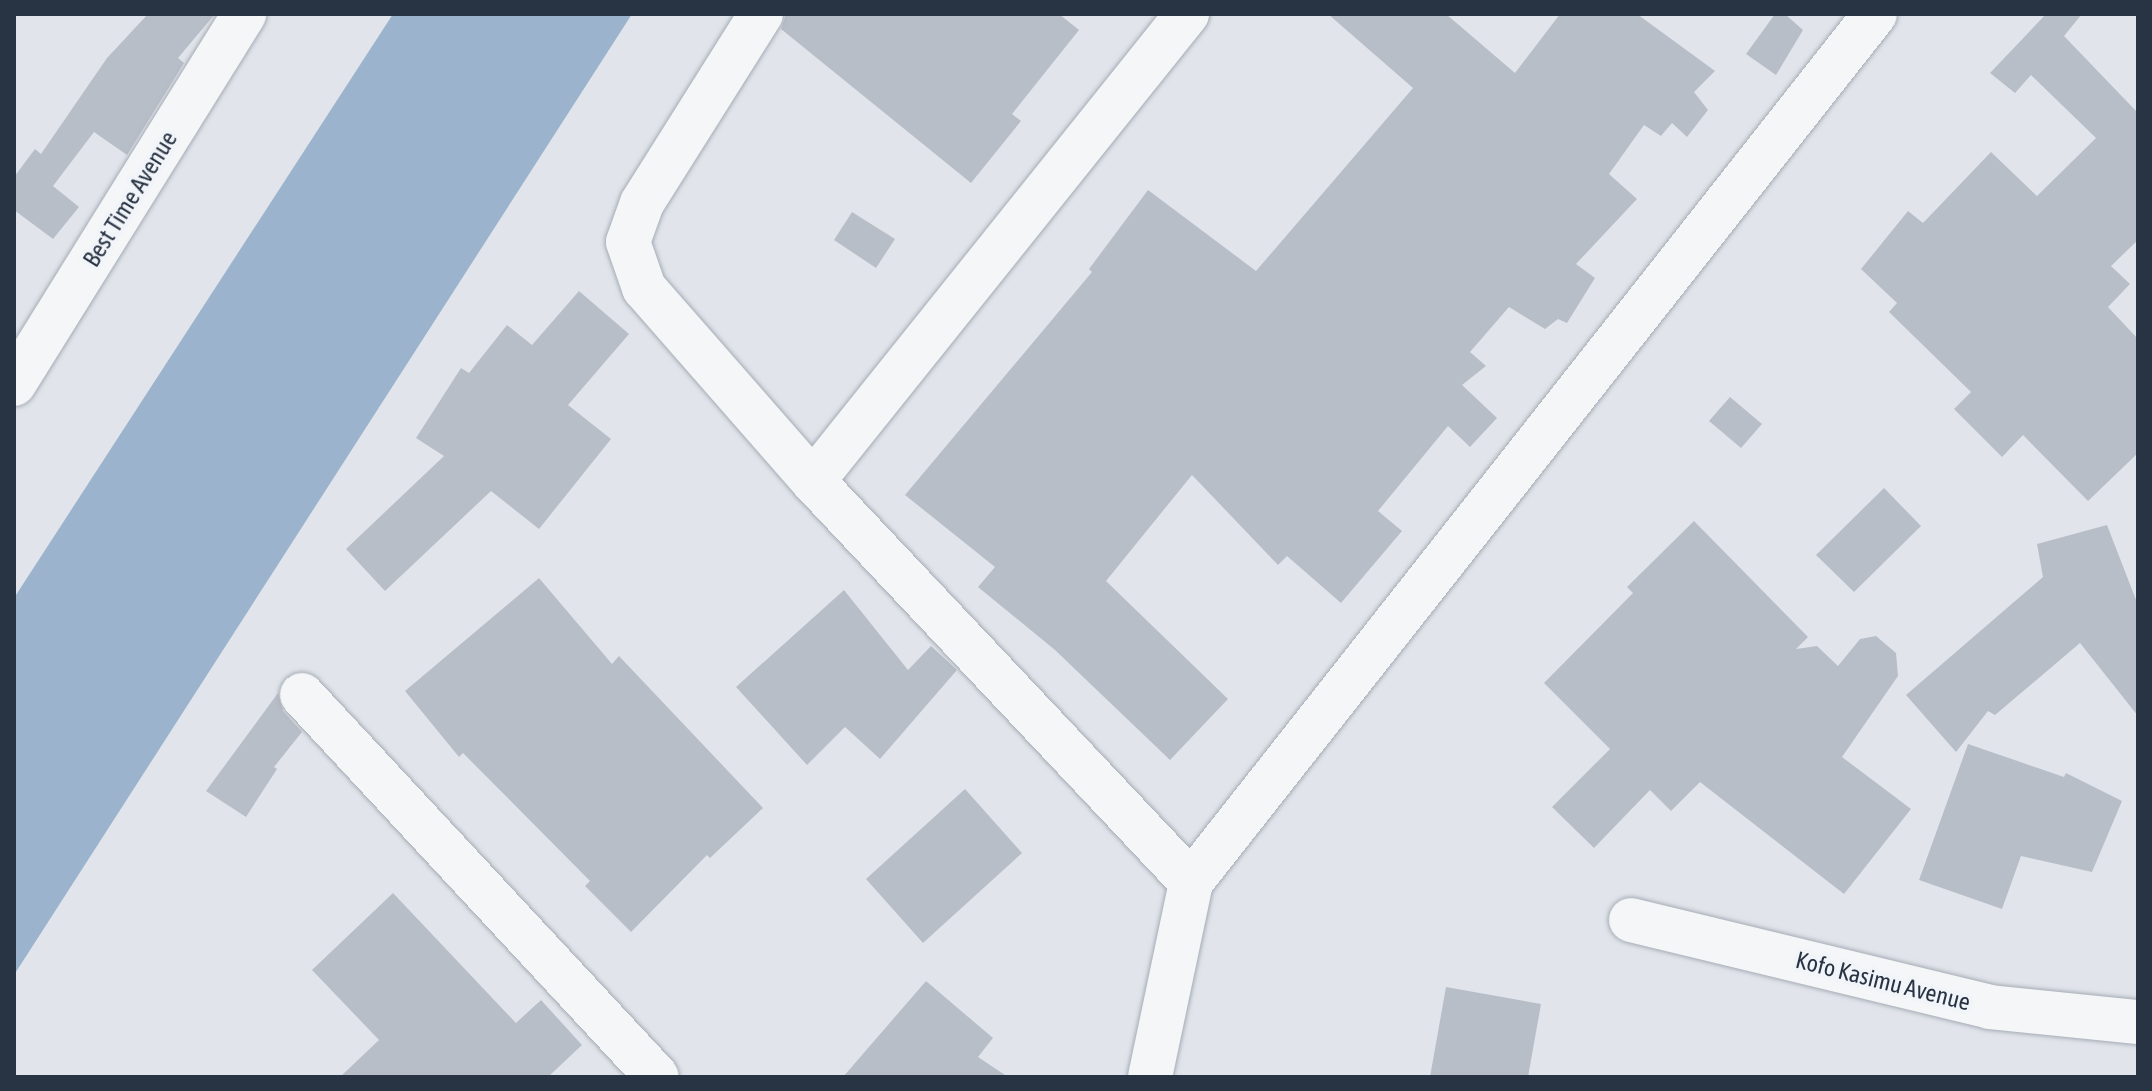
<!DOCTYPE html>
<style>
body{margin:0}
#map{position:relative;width:2152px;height:1091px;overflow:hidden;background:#e1e5eb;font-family:"Asap Condensed",sans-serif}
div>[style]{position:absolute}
.water>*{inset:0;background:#9bb3cc}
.building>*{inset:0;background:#b8bec8}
.roads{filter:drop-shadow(0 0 2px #a6acb5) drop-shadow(0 0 2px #a6acb5)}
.minor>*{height:44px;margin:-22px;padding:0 22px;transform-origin:22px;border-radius:22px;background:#f4f6f8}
span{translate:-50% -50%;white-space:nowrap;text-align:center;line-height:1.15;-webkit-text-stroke:8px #f1f4f8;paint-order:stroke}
.street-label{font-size:24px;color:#283343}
.frame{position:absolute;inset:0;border:16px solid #283343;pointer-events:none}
</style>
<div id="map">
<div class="water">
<div style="clip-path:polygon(393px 14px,632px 14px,14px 975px,14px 598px)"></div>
</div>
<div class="building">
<div style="clip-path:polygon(148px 14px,215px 14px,178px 58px,184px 63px,127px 155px,94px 132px,53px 186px,79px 207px,53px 239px,14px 210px,14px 177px,35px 149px,41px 154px,107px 58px)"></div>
<div style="clip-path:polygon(786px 14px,1059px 14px,1079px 30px,1012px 114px,1021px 121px,971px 183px,781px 29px)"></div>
<div style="clip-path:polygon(1328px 14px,1446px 14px,1515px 73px,1560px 14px,1637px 14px,1715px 71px,1694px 92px,1708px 110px,1687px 137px,1672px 123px,1661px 136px,1644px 125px,1609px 174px,1637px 199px,1576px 264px,1595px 278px,1567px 323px,1558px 319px,1545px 329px,1509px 307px,1470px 352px,1486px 366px,1462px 385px,1497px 418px,1470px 447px,1448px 426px,1378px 511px,1402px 531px,1341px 603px,1287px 556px,1278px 565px,1192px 475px,1106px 581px,1228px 699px,1170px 760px,1055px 650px,978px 587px,995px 567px,905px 495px,1092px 272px,1089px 269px,1148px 190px,1256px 271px,1413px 88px)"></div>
<div style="clip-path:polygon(1775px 14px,1785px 14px,1803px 30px,1776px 75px,1746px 54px)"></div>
<div style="clip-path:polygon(2046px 14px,2082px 14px,2064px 36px,2138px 113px,2138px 240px,2111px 266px,2130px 284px,2108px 307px,2138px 339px,2138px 453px,2088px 501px,2023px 435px,2002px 457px,1954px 409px,1971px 392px,1889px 312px,1897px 303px,1861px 269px,1908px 211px,1923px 223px,1991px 152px,2037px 196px,2096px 138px,2031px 75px,2015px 93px,1990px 73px)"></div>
<div style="clip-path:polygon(852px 212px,895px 239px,876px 268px,834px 240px)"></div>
<div style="clip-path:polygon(579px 291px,629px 334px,568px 405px,611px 439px,539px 529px,491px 491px,385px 591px,346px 549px,444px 456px,416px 438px,461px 368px,469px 373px,507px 325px,532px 345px)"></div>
<div style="clip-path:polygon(1730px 397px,1762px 424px,1741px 448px,1709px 421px)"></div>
<div style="clip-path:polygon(1884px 488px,1921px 526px,1854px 592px,1816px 555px)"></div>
<div style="clip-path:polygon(1694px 521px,1808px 637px,1796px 649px,1817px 646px,1838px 666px,1860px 639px,1876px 636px,1896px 653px,1898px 676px,1842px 757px,1911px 809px,1844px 894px,1700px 782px,1671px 811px,1650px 790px,1594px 848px,1552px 807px,1610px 749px,1544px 683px,1633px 593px,1627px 587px)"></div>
<div style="clip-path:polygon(2107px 525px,2138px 605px,2138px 716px,2080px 643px,1995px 715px,1988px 711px,1956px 752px,1906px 695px,2043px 577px,2037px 544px)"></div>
<div style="clip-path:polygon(539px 578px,612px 664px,619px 656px,763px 808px,710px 858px,707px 855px,631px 932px,585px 886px,590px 881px,463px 753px,459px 757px,405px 691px)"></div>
<div style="clip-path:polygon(844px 590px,908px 670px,931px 646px,957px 670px,880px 759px,845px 727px,807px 765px,736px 687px)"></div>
<div style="clip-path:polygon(278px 693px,283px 711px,302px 732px,274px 767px,277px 769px,246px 817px,206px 791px)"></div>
<div style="clip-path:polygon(1968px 744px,2064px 777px,2066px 773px,2122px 801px,2092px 872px,2021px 856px,2002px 909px,1919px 880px)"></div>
<div style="clip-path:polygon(965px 789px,1022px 853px,923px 943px,866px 879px)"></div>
<div style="clip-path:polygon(393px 893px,516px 1023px,541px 1000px,582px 1045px,548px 1077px,340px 1077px,379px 1040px,312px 970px)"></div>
<div style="clip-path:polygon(926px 981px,993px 1038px,978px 1057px,1008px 1077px,843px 1077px)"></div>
<div style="clip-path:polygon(1446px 987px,1541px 1004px,1528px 1077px,1430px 1077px)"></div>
</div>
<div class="roads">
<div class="minor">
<div style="left:761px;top:14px;width:223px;rotate:122.2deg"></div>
<div style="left:642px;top:203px;width:41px;rotate:109.7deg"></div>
<div style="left:628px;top:242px;width:49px;rotate:70.8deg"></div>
<div style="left:644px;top:288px;width:257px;rotate:48.8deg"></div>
<div style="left:1187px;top:14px;width:598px;rotate:128.69deg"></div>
<div style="left:813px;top:481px;width:551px;rotate:46.69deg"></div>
<div style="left:14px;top:384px;width:436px;rotate:-58.1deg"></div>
<div style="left:302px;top:695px;width:521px;rotate:47.1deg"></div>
<div style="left:1631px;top:920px;width:369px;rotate:13.6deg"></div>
<div style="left:1990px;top:1007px;width:149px;rotate:5.8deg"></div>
<div style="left:1150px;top:1077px;width:199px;rotate:-78.1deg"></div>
<div style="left:1191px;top:882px;width:1105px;rotate:-51.76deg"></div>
</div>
</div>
<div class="street-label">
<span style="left:130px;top:199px;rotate:-58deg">Best Time Avenue</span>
<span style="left:1883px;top:981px;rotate:14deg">Kofo Kasimu Avenue</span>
</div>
<div class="frame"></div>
</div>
